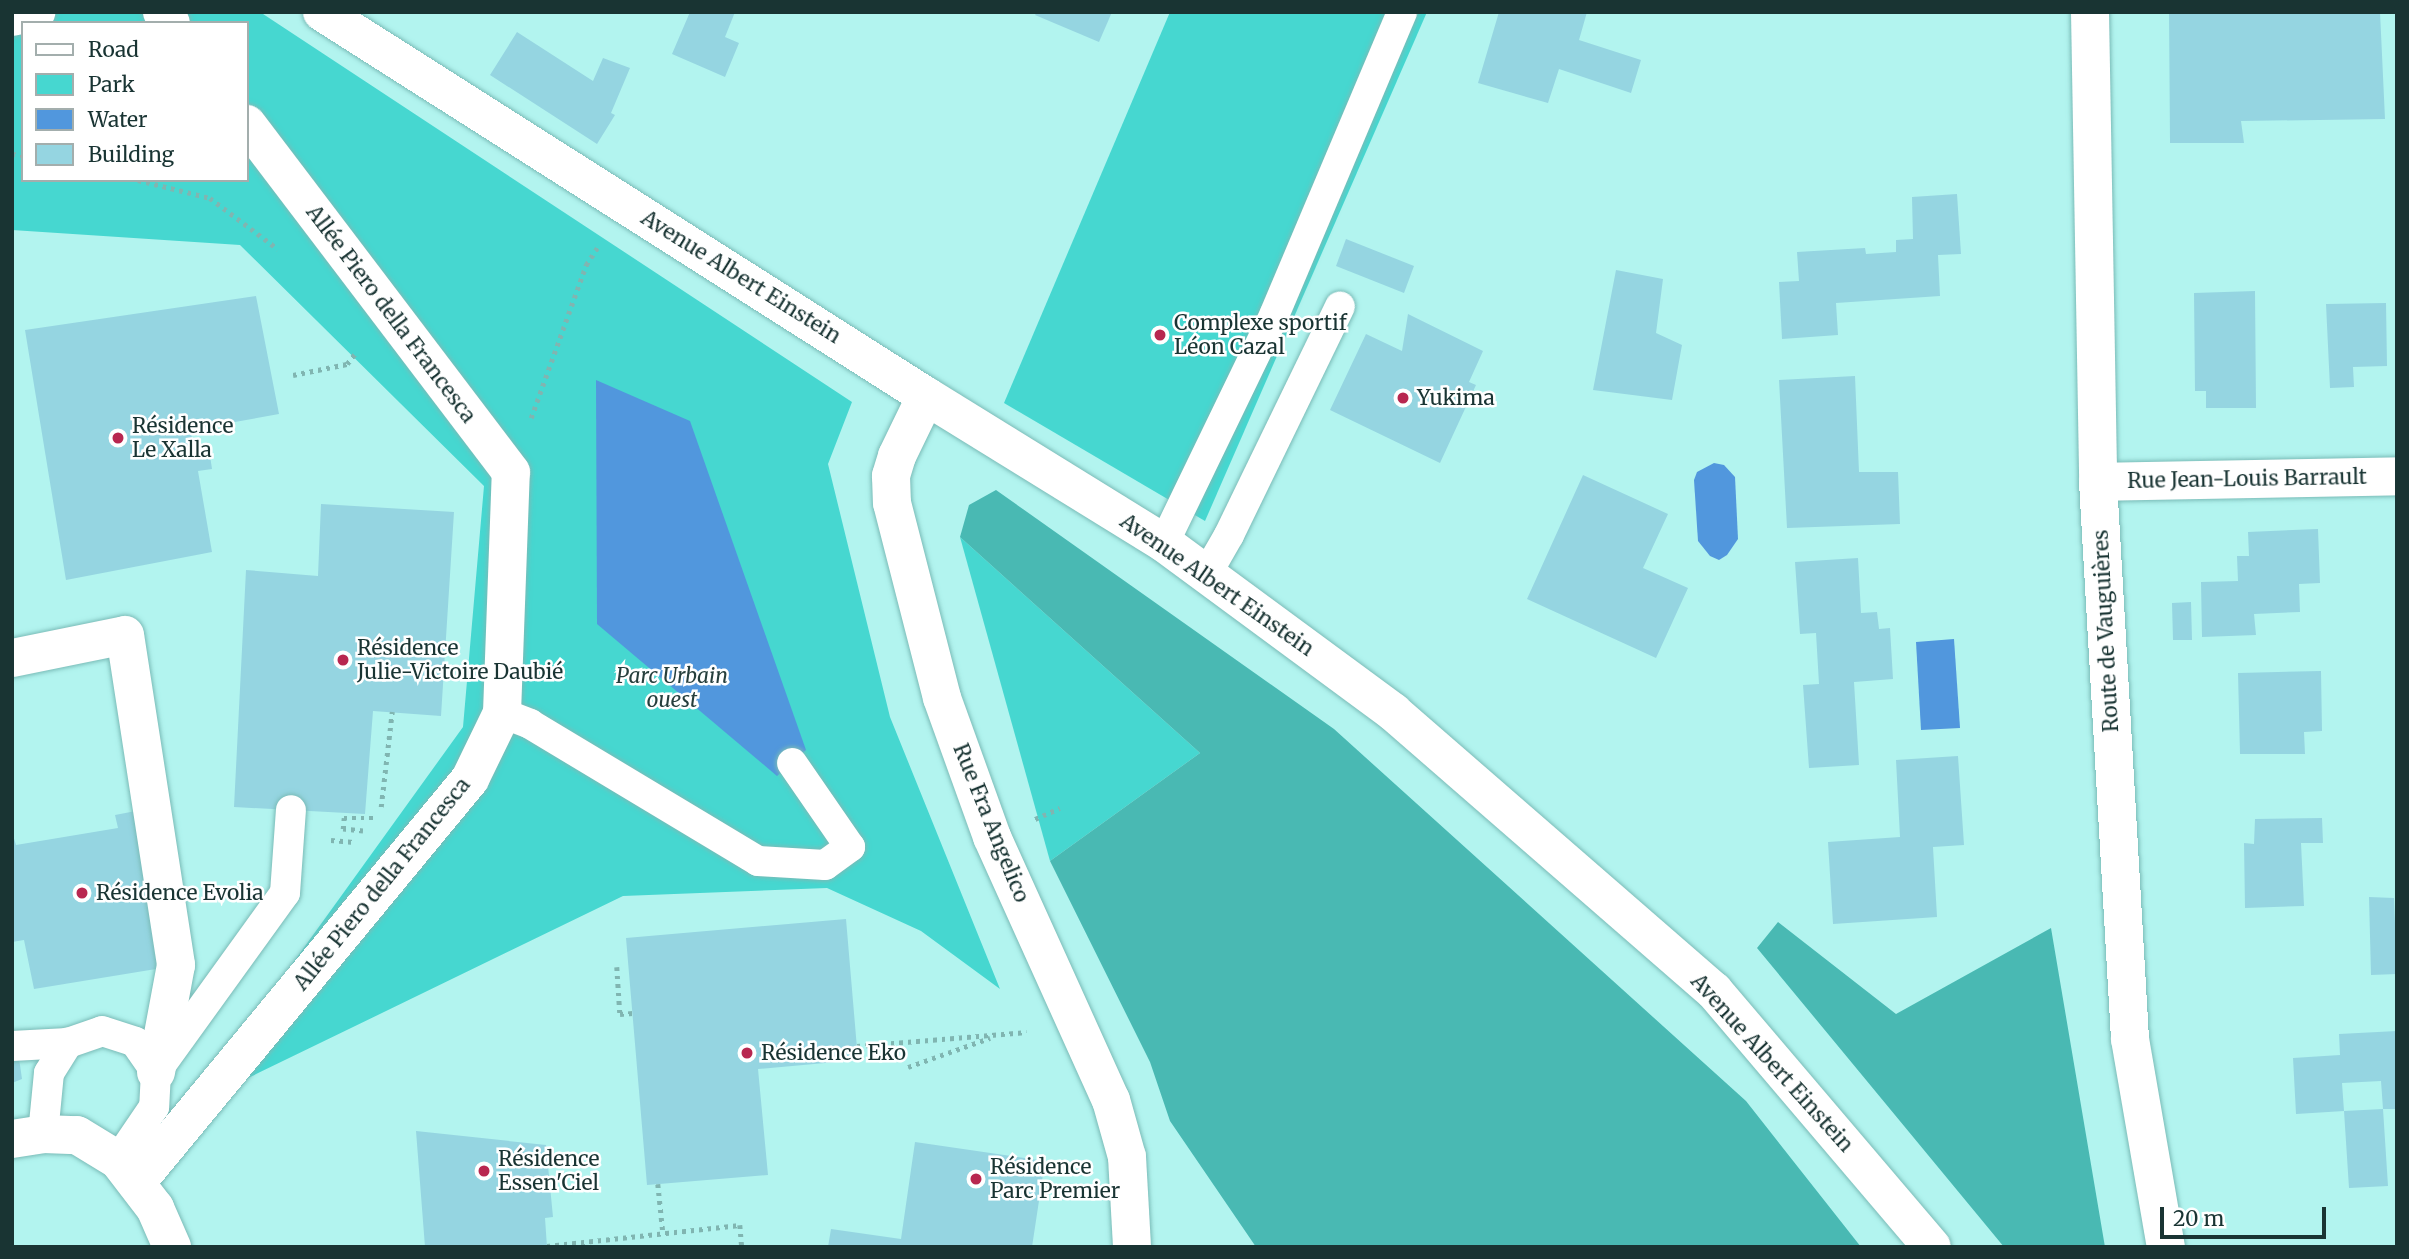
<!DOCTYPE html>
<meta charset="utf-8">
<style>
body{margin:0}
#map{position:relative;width:2409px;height:1259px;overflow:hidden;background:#b2f4ef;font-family:Merriweather,serif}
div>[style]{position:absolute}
.green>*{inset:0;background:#46d7d0}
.forest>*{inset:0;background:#49b9b3}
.water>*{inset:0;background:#5197dd}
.building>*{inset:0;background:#95d5e1}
.path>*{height:4.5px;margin-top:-2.25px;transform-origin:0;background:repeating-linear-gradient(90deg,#80b5b1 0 3.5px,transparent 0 8.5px)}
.roads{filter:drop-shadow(0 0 2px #7abbb7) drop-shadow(0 0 2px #7abbb7)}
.service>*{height:30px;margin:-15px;padding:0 15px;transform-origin:15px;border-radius:15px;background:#fff}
.pedestrian>*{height:38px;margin:-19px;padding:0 19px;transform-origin:19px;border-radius:19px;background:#fff}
.minor>*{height:38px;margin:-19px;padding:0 19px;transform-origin:19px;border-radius:19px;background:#fff}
.secondary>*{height:38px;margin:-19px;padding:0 19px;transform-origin:19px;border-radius:19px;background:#fff}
.dots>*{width:19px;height:19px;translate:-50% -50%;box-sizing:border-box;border:4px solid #fff;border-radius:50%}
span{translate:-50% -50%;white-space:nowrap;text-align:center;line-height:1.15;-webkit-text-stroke:5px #fff;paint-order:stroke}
.street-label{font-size:21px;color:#193433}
.poi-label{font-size:21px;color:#193433}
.left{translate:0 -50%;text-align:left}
.park-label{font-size:21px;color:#263f3d;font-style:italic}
.frame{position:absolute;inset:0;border:14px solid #193433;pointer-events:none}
.legend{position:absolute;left:21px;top:21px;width:228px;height:161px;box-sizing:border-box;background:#fff;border:2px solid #a3aead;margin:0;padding:9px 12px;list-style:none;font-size:21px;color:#193433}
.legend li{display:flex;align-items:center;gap:14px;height:35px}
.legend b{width:35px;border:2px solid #a3aead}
.scale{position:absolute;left:2160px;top:1207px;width:166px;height:32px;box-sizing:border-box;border:4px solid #193433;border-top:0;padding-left:9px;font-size:21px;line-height:24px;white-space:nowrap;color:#193433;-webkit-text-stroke:5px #fff;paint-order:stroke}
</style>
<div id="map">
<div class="green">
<div style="clip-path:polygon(evenodd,12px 12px,260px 12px,852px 402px,828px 464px,890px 717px,1000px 989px,921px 931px,827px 888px,623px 896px,246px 1079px,290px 967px,463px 727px,484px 486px,240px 245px,12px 230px,12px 12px,23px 23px,247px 23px,247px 180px,23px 180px,23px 23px)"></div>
<div style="clip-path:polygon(1170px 12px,1427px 12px,1205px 521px,1004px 403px)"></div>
<div style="clip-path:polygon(960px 537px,1200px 753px,1050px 861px)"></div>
</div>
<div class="forest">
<div style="clip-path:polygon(996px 490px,1334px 729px,1746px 1101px,1861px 1247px,1256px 1247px,1170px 1121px,1150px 1062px,1050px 861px,1200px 753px,960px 537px,969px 505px)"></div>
<div style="clip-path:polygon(1778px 922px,1896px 1014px,2051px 928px,2105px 1247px,2004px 1247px,1757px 948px)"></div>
</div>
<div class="water">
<div style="clip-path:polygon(596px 380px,690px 421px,806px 750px,777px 776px,597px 624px)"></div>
<div style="clip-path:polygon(1714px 463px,1724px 465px,1735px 477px,1738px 539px,1727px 555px,1719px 560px,1710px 556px,1698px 541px,1694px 480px,1697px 472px)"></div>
<div style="clip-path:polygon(1954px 639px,1960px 728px,1921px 730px,1916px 642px)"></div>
</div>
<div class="building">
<div style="clip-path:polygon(690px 12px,735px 12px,725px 37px,739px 43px,725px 77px,672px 54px)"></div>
<div style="clip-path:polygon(1037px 12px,1112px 12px,1099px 42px,1035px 15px)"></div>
<div style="clip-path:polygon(1499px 12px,1587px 12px,1579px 40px,1641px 60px,1631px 93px,1559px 69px,1548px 103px,1478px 83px)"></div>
<div style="clip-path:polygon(2169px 12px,2380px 12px,2385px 119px,2241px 121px,2244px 143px,2170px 143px)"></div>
<div style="clip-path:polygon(517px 32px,593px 81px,603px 58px,630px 68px,611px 113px,615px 115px,597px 144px,490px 75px)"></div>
<div style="clip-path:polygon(1957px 194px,1961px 254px,1938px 255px,1940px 296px,1836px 303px,1838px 335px,1782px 339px,1779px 282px,1799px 281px,1797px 252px,1865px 248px,1866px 254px,1896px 252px,1896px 240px,1913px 239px,1912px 197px)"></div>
<div style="clip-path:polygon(1346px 239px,1414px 266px,1404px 293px,1336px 266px)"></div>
<div style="clip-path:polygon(1616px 270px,1663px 279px,1656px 333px,1682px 345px,1672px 400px,1593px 390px)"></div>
<div style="clip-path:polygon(2255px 291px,2256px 408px,2206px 408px,2206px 391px,2195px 391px,2194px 293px)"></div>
<div style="clip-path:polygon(256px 296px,279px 414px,190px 430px,194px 446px,208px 442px,212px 469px,198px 471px,212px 552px,66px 580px,25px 330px)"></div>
<div style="clip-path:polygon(2386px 303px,2387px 366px,2353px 367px,2354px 387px,2330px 388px,2326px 304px)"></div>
<div style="clip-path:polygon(1408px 314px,1483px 351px,1469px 382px,1476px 385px,1440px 463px,1330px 410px,1366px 334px,1402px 351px)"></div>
<div style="clip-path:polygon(1855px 376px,1859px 472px,1898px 472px,1900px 524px,1787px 528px,1779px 380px)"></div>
<div style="clip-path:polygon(1583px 475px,1668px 514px,1643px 568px,1688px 588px,1656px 658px,1527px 599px)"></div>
<div style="clip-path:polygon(321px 504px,454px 512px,441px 716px,373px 711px,365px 814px,234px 807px,246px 570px,318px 576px)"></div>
<div style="clip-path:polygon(2318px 529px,2320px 583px,2299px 584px,2300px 612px,2254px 614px,2256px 635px,2202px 637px,2201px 582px,2238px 581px,2237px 556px,2249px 556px,2248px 532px)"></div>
<div style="clip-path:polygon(1858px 558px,1861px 613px,1877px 612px,1879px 629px,1890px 628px,1893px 679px,1854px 682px,1859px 765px,1809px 768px,1803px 685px,1819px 684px,1816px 633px,1800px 634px,1795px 562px)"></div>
<div style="clip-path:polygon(2191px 602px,2192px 640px,2173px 640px,2172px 603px)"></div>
<div style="clip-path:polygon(2321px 671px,2322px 731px,2304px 732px,2305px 754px,2240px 754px,2238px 673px)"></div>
<div style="clip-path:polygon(1958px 756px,1964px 845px,1933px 847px,1937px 917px,1833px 924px,1828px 842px,1900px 837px,1896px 760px)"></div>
<div style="clip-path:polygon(141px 810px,162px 968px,34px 989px,24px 940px,12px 942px,12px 832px,16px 845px,118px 828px,115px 815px)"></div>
<div style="clip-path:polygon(2322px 818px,2323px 843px,2301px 843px,2304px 906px,2245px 908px,2244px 843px,2254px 844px,2255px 819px)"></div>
<div style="clip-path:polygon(2369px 897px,2394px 898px,2397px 974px,2371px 975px)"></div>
<div style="clip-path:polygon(846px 919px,858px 1060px,758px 1069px,768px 1175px,647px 1185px,626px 938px)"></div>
<div style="clip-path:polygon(2397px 1031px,2397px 1109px,2383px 1109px,2381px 1081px,2342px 1083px,2344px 1111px,2383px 1109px,2388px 1186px,2349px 1188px,2344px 1111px,2296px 1114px,2293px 1058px,2340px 1055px,2339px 1034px)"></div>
<div style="clip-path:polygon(19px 1058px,22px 1079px,12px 1083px,12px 1059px)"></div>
<div style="clip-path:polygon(416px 1131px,546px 1145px,553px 1217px,545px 1218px,547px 1247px,425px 1247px)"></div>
<div style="clip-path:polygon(915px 1142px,1045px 1161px,1032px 1247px,828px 1247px,831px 1229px,901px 1239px)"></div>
</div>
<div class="path">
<div style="left:12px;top:154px;width:11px;rotate:5deg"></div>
<div style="left:138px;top:180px;width:74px;rotate:14deg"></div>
<div style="left:210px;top:198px;width:85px;rotate:36.9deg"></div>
<div style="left:293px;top:375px;width:55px;rotate:-11.5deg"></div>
<div style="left:347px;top:364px;width:16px;rotate:-52deg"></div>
<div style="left:531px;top:418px;width:163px;rotate:-70.2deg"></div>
<div style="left:586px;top:265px;width:24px;rotate:-57deg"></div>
<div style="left:381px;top:807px;width:96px;rotate:-83.4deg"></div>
<div style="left:1035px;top:819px;width:27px;rotate:-24deg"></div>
<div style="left:363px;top:831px;width:20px;rotate:-174deg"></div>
<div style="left:343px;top:829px;width:11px;rotate:-85deg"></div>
<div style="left:344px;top:818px;width:30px"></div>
<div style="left:331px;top:840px;width:23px;rotate:5deg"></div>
<div style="left:617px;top:967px;width:47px;rotate:86.3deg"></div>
<div style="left:620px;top:1014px;width:13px;rotate:-4deg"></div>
<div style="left:857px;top:1046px;width:170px;rotate:-4.7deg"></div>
<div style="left:908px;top:1067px;width:87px;rotate:-19.5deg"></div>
<div style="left:658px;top:1184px;width:48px;rotate:84.1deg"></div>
<div style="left:547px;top:1246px;width:194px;rotate:-6.2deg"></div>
<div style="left:740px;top:1225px;width:22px;rotate:85deg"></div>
</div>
<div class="roads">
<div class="service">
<div style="left:1164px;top:543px;width:255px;rotate:-64.2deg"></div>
<div style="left:1275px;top:313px;width:327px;rotate:-67.1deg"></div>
<div style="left:1206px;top:575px;width:46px;rotate:-60.1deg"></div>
<div style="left:1229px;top:535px;width:254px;rotate:-64.1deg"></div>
<div style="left:502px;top:713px;width:30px;rotate:21deg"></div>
<div style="left:530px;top:724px;width:266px;rotate:31deg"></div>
<div style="left:758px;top:861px;width:67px;rotate:3.4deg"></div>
<div style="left:825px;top:865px;width:31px;rotate:-36deg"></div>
<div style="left:850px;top:847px;width:102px;rotate:-124.6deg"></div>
<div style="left:12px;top:1046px;width:56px;rotate:-3.1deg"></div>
<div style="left:158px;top:1069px;width:217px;rotate:-54.2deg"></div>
<div style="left:285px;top:893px;width:83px;rotate:-85.9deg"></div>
<div style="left:43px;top:1134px;width:61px;rotate:-84.4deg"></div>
<div style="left:49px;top:1073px;width:36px;rotate:-58deg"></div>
<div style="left:68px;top:1043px;width:36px;rotate:-19deg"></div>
<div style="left:102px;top:1031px;width:35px;rotate:18deg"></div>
<div style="left:135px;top:1042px;width:37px;rotate:55deg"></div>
<div style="left:156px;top:1072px;width:35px;rotate:93deg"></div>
<div style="left:154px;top:1107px;width:64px;rotate:124.2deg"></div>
</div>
<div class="pedestrian">
<div style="left:162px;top:12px;width:14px;rotate:51deg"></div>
<div style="left:12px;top:17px;width:25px;rotate:-12deg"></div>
<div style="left:12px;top:658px;width:115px;rotate:-11.5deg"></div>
<div style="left:125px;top:635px;width:334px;rotate:81.2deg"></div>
<div style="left:176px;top:965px;width:109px;rotate:100.6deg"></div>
<div style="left:137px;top:1182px;width:523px;rotate:-50.43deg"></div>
<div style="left:470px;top:779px;width:73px;rotate:-64.1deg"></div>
<div style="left:502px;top:713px;width:241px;rotate:-87.9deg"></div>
<div style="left:511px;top:472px;width:437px;rotate:-127.2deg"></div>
</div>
<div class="minor">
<div style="left:2090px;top:12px;width:470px;rotate:89deg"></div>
<div style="left:2098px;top:482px;width:558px;rotate:86.71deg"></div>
<div style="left:2130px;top:1039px;width:211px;rotate:80.2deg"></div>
<div style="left:926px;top:396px;width:67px;rotate:115.8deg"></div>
<div style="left:897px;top:456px;width:21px;rotate:107deg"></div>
<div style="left:891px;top:476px;width:27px;rotate:88deg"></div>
<div style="left:892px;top:503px;width:201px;rotate:75.6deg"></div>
<div style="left:942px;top:698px;width:148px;rotate:70.2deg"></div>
<div style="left:992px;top:837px;width:289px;rotate:65.7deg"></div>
<div style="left:1111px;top:1100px;width:59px;rotate:74.3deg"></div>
<div style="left:1127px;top:1157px;width:90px;rotate:86.8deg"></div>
<div style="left:2098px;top:482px;width:299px;rotate:-1.1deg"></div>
<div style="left:12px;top:1139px;width:31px;rotate:-9deg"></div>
<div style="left:43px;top:1134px;width:34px;rotate:2deg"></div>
<div style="left:77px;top:1135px;width:48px;rotate:31.4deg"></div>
<div style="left:118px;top:1160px;width:61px;rotate:52.4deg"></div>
<div style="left:155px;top:1208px;width:43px;rotate:66.4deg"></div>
</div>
<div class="secondary">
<div style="left:322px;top:12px;width:716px;rotate:32.45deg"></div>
<div style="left:926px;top:396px;width:280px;rotate:31.7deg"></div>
<div style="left:1164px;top:543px;width:285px;rotate:36.4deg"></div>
<div style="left:1393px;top:712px;width:425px;rotate:41deg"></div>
<div style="left:1714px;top:991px;width:336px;rotate:49.6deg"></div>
</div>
</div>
<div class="dots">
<div style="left:1160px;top:335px;background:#b82750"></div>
<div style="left:1403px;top:398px;background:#b82750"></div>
<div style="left:118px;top:438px;background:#b82750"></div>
<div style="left:343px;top:660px;background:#b82750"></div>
<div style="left:82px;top:893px;background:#b82750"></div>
<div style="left:747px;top:1053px;background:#b82750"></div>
<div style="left:484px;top:1171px;background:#b82750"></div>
<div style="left:976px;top:1179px;background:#b82750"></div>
</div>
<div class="street-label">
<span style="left:741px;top:277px;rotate:32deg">Avenue Albert Einstein</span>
<span style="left:391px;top:314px;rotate:53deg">Allée Piero della Francesca</span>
<span style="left:2247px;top:479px;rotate:-1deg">Rue Jean-Louis Barrault</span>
<span style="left:1217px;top:585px;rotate:35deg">Avenue Albert Einstein</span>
<span style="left:2106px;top:631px;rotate:-93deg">Route de Vauguières</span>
<span style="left:991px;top:823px;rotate:68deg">Rue Fra Angelico</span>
<span style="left:382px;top:884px;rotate:-51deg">Allée Piero della Francesca</span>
<span style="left:1772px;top:1063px;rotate:48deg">Avenue Albert Einstein</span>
</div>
<div class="poi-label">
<span class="left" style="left:1174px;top:335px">Complexe sportif<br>Léon Cazal</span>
<span class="left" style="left:1417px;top:398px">Yukima</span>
<span class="left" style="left:132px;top:438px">Résidence<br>Le Xalla</span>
<span class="left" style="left:357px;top:660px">Résidence<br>Julie-Victoire Daubié</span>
<span class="left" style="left:96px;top:893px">Résidence Evolia</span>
<span class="left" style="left:761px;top:1053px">Résidence Eko</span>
<span class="left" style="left:498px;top:1171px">Résidence<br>Essen'Ciel</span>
<span class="left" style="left:990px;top:1179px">Résidence<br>Parc Premier</span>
</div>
<div class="park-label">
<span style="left:672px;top:688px">Parc Urbain<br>ouest</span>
</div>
<div class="frame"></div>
<ul class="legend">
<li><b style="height:9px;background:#fff"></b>Road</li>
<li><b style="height:19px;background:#46d7d0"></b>Park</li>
<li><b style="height:19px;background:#5197dd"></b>Water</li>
<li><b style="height:19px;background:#95d5e1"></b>Building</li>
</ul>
<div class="scale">20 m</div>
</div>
